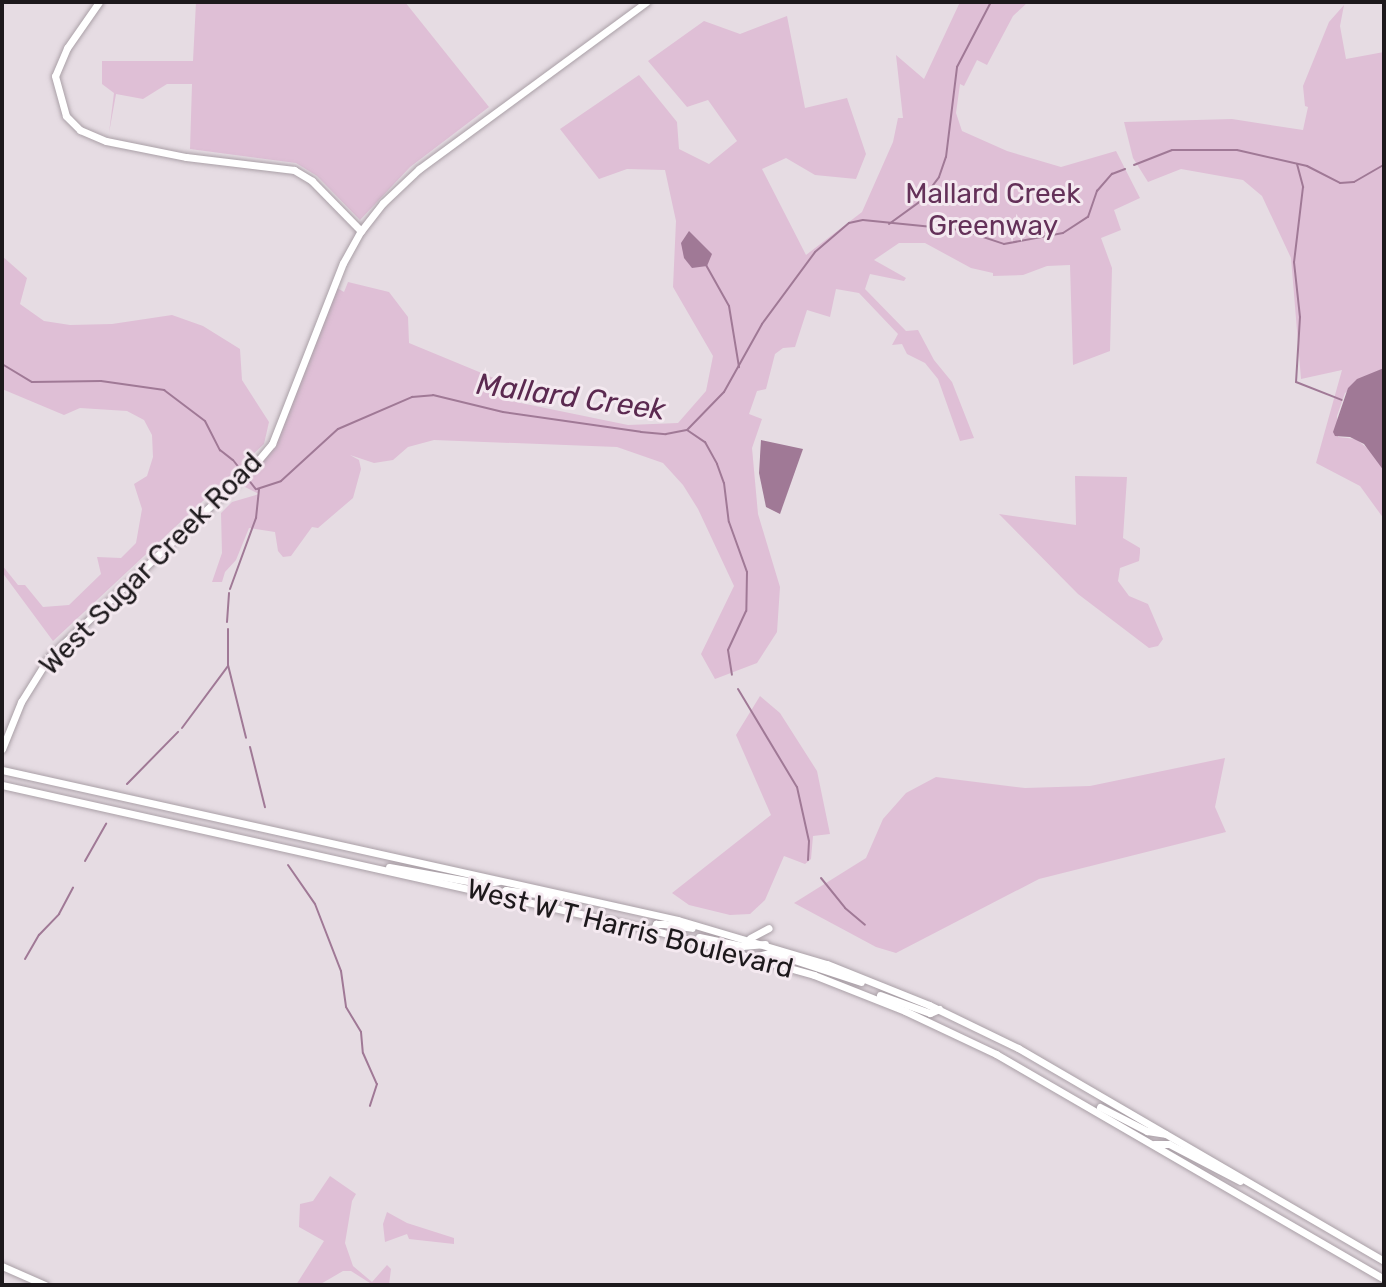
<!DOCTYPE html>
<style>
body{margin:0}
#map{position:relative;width:1386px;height:1287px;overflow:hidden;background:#e6dce3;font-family:Rubik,sans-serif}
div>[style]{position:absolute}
.green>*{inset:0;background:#dfbfd6}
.water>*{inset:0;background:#a07996}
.stream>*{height:2px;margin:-1px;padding:0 1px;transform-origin:1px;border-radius:1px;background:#a07996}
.roads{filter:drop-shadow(0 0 2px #aaa0a7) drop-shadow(0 0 2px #aaa0a7)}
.major>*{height:7px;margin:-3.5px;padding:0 3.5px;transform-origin:3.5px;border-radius:3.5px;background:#fff}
span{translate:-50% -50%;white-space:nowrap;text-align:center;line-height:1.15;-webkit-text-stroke:6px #f4e9f0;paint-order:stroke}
.park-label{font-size:28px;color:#643159}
.street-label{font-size:28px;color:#1d191c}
.water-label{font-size:30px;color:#5b2950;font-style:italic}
.frame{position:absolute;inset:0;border:4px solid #1d191c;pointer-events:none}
</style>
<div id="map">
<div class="green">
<div style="clip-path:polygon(196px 2px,405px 2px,489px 107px,410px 167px,360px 220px,317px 176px,296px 163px,190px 149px,192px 84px,167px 84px,143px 99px,116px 94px,109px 133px,114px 93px,102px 84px,102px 61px,193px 61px)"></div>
<div style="clip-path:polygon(960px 2px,1028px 2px,1013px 16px,987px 65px,977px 60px,964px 86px,960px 84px,956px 113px,962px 131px,1007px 151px,1061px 167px,1116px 151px,1140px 198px,1114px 210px,1121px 230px,1101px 238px,1112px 268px,1110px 351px,1073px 365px,1070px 265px,1047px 266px,1023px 275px,993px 276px,993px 273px,971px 268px,925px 243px,899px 243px,874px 260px,906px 278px,904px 281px,870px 274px,865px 289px,906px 331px,918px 330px,934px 360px,952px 382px,974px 438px,960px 441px,938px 379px,925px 363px,907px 354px,902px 344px,892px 345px,898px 334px,859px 293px,836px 289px,830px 317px,807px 310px,795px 347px,783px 348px,775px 354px,766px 389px,757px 391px,749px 414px,762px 419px,752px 448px,758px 514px,780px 587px,777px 632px,757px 663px,715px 679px,701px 654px,734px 586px,698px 509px,683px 485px,663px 463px,617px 447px,434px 440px,408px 447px,393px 460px,374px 463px,350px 455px,359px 460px,361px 469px,353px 498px,318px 528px,312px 527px,291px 556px,283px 557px,278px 551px,275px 532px,249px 528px,236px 560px,225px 572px,222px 582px,212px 582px,222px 553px,221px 513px,232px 502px,259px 494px,235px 482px,272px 444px,334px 286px,344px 292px,348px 282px,389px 292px,408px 317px,409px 343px,501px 381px,511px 401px,628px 425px,678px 423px,706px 391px,713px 356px,673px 287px,676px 221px,665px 170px,627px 169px,599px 179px,560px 129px,639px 75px,677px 122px,679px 149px,709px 164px,737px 141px,708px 100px,687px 107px,648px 61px,704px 21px,740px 34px,787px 16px,805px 108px,847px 98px,866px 154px,856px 179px,815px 175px,786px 158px,762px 169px,806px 255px,862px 212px,893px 142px,898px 118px,903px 118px,896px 55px,924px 79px)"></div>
<div style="clip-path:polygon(1344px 5px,1340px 26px,1346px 59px,1384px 52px,1384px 368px,1345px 393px,1337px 416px,1338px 437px,1356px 439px,1377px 456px,1384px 471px,1384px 519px,1360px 486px,1316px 463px,1342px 370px,1301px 379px,1291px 258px,1262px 196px,1243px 180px,1181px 169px,1148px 182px,1133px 158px,1124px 122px,1232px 119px,1303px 130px,1308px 107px,1305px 106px,1303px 86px,1329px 22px)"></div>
<div style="clip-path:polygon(2px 256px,27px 278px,20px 304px,44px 321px,70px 325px,112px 324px,172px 315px,203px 326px,240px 349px,242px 380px,269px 422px,264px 444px,53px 641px,2px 572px,2px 565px,18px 585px,25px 585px,43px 607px,69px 605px,101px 574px,97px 557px,121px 558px,136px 543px,142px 509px,134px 484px,147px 476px,153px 457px,152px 435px,144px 420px,127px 411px,80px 408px,64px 415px,2px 389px)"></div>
<div style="clip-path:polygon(1075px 476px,1127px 477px,1123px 538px,1140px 548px,1140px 553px,1139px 561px,1120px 568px,1118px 581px,1129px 596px,1148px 604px,1163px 639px,1158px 646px,1149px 648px,1078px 594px,999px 514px,1076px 525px)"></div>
<div style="clip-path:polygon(760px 696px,780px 713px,817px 771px,830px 834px,813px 836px,811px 859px,805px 864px,784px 856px,765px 900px,750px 914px,730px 915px,689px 905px,672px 893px,771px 815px,736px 735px)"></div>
<div style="clip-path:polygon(1225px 758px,1215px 807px,1226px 832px,1039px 879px,896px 953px,876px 947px,794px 903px,866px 858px,883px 819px,906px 793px,936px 777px,1025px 788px,1090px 786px)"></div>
<div style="clip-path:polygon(330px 1176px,356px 1194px,352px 1201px,345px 1243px,353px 1266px,372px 1282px,387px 1265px,391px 1269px,389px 1285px,373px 1285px,351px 1271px,343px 1271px,319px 1285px,296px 1285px,324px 1241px,299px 1227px,300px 1204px,313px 1201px)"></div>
<div style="clip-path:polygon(387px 1212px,407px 1223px,454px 1238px,454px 1244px,409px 1239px,407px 1234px,385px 1242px,383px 1224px)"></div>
</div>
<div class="water">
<div style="clip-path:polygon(689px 231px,712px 254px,707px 266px,692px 268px,684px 258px,681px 243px)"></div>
<div style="clip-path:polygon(1384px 368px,1384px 471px,1364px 444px,1350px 437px,1335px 436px,1333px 432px,1348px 388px,1357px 379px)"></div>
<div style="clip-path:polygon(761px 440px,803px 449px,780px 514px,766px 507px,759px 473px)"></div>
</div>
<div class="stream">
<div style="left:1297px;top:164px;width:24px;rotate:75deg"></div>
<div style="left:1303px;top:187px;width:76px;rotate:96.8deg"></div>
<div style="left:1294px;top:262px;width:55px;rotate:83.8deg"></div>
<div style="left:1300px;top:317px;width:65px;rotate:93.5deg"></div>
<div style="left:1296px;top:382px;width:49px;rotate:21.4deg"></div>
<div style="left:1134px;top:165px;width:41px;rotate:-21.5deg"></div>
<div style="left:1172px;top:150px;width:65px"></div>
<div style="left:1237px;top:150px;width:72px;rotate:12.9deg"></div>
<div style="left:1307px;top:166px;width:37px;rotate:27deg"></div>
<div style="left:1340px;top:183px;width:14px;rotate:-4deg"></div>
<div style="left:1354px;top:182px;width:34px;rotate:-30deg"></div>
<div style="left:889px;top:224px;width:39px;rotate:-36deg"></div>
<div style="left:921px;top:201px;width:30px;rotate:-53deg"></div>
<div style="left:939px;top:177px;width:21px;rotate:-71deg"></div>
<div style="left:946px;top:157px;width:91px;rotate:-83deg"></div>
<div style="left:957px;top:67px;width:73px;rotate:-62.4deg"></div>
<div style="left:706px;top:265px;width:47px;rotate:60.7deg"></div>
<div style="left:729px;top:306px;width:62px;rotate:80.7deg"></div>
<div style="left:2px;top:364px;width:35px;rotate:31deg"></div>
<div style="left:32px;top:382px;width:69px;rotate:-0.8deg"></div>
<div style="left:101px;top:381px;width:64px;rotate:8.1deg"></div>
<div style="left:164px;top:390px;width:51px;rotate:37.1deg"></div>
<div style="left:205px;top:421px;width:33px;rotate:63deg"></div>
<div style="left:220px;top:450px;width:16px;rotate:38deg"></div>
<div style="left:233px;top:460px;width:37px;rotate:52deg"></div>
<div style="left:687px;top:430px;width:22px;rotate:34deg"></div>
<div style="left:705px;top:442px;width:25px;rotate:61deg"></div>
<div style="left:717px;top:464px;width:20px;rotate:70deg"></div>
<div style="left:724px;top:483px;width:39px;rotate:83deg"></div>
<div style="left:729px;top:522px;width:53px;rotate:70.2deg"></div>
<div style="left:747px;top:572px;width:39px;rotate:91deg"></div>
<div style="left:746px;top:611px;width:43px;rotate:114.8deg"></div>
<div style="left:728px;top:650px;width:25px;rotate:81deg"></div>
<div style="left:257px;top:489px;width:25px;rotate:-18deg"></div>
<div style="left:281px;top:481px;width:77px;rotate:-42.4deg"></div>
<div style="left:338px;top:429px;width:81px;rotate:-23.4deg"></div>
<div style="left:412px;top:397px;width:21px;rotate:-5deg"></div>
<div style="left:433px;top:395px;width:72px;rotate:13.7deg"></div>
<div style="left:503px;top:412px;width:139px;rotate:8.2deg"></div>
<div style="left:641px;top:432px;width:25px;rotate:5deg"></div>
<div style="left:666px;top:434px;width:21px;rotate:-11deg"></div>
<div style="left:687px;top:430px;width:53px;rotate:-45.8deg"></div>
<div style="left:724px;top:392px;width:78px;rotate:-60.8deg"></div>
<div style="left:762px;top:324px;width:89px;rotate:-53.6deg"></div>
<div style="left:815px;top:252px;width:45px;rotate:-40.5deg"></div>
<div style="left:849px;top:223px;width:14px;rotate:-12deg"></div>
<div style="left:863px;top:220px;width:100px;rotate:5.8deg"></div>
<div style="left:962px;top:230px;width:44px;rotate:18.4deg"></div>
<div style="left:1004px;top:244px;width:60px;rotate:-10.6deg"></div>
<div style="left:1063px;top:233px;width:30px;rotate:-33deg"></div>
<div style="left:1088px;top:217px;width:28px;rotate:-71deg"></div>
<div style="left:1097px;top:191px;width:23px;rotate:-49deg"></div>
<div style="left:1112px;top:174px;width:14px;rotate:-21deg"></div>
<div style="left:230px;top:589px;width:76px;rotate:-69.9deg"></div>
<div style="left:256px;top:518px;width:29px;rotate:-84deg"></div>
<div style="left:227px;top:622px;width:29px;rotate:-86deg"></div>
<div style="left:228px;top:629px;width:36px;rotate:90deg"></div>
<div style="left:228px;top:665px;width:75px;rotate:76.1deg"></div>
<div style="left:738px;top:689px;width:114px;rotate:59deg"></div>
<div style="left:797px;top:787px;width:55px;rotate:77.5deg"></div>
<div style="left:809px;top:841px;width:19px;rotate:93deg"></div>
<div style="left:182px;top:728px;width:77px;rotate:-53.4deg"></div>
<div style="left:250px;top:747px;width:62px;rotate:76deg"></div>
<div style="left:127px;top:784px;width:73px;rotate:-45.6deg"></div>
<div style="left:85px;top:861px;width:43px;rotate:-60.4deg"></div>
<div style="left:288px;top:865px;width:47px;rotate:55.3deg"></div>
<div style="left:315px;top:904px;width:72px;rotate:68.8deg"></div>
<div style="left:341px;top:971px;width:36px;rotate:82deg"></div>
<div style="left:346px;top:1007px;width:29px;rotate:59deg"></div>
<div style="left:361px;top:1032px;width:21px;rotate:85deg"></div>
<div style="left:363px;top:1053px;width:34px;rotate:66deg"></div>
<div style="left:377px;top:1084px;width:23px;rotate:108deg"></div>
<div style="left:821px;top:878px;width:38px;rotate:51deg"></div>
<div style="left:845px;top:908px;width:26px;rotate:40deg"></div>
<div style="left:25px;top:959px;width:28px;rotate:-60deg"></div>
<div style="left:39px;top:935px;width:29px;rotate:-46deg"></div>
<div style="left:59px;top:914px;width:30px;rotate:-62deg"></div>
</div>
<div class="roads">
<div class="major">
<div style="left:99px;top:2px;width:56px;rotate:124.8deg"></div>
<div style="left:67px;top:48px;width:30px;rotate:113deg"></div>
<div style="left:55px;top:76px;width:41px;rotate:74.6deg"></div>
<div style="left:66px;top:116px;width:20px;rotate:45deg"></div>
<div style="left:80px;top:130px;width:28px;rotate:23deg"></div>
<div style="left:106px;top:141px;width:82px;rotate:11.3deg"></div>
<div style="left:186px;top:157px;width:109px;rotate:6.9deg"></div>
<div style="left:294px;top:170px;width:21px;rotate:31deg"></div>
<div style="left:312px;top:181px;width:70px;rotate:45.6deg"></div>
<div style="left:2px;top:749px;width:51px;rotate:-68deg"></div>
<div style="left:21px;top:702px;width:53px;rotate:-58.1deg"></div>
<div style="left:49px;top:657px;width:284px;rotate:-43.1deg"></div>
<div style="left:256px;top:463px;width:25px;rotate:-50deg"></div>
<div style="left:272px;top:444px;width:194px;rotate:-68.6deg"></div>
<div style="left:343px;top:263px;width:37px;rotate:-61deg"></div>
<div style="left:361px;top:231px;width:36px;rotate:-52deg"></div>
<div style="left:383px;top:203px;width:50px;rotate:-43.4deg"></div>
<div style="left:419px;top:169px;width:282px;rotate:-36.3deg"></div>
<div style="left:2px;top:770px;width:692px;rotate:12.51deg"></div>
<div style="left:678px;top:920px;width:155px;rotate:16.5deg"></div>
<div style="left:827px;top:964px;width:110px;rotate:21.9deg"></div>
<div style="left:929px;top:1005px;width:99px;rotate:25.8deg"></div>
<div style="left:1018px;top:1048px;width:423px;rotate:30.2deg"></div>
<div style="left:2px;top:785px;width:667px;rotate:12.56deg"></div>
<div style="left:653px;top:930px;width:167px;rotate:15.6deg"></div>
<div style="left:814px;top:975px;width:98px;rotate:21.6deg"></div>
<div style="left:905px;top:1011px;width:101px;rotate:25.3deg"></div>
<div style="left:996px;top:1054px;width:449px;rotate:30.1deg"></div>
<div style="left:389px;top:867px;width:97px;rotate:10.1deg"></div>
<div style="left:484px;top:884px;width:15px;rotate:-11deg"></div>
<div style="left:497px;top:895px;width:10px;rotate:-29deg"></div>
<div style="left:506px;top:890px;width:54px;rotate:7.4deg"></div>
<div style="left:653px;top:930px;width:7px;rotate:-63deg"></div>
<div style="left:656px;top:924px;width:8px"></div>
<div style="left:664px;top:924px;width:28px;rotate:8deg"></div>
<div style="left:699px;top:937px;width:44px;rotate:11.8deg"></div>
<div style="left:742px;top:946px;width:23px;rotate:-5deg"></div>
<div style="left:750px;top:938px;width:21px;rotate:-28deg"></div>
<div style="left:758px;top:956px;width:11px;rotate:-15deg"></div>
<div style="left:769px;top:953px;width:16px;rotate:14deg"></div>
<div style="left:785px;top:957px;width:80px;rotate:18.2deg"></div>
<div style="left:880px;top:995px;width:53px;rotate:19.8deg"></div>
<div style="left:930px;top:1013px;width:10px;rotate:-24deg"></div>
<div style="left:1100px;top:1107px;width:53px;rotate:27.1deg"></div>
<div style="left:1147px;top:1131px;width:18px;rotate:9deg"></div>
<div style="left:1154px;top:1144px;width:15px"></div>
<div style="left:1169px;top:1144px;width:80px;rotate:27.5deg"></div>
<div style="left:2px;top:1266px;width:47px;rotate:23.8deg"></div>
</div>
</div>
<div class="park-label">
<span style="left:993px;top:210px">Mallard Creek<br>Greenway</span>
</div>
<div class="street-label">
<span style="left:151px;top:564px;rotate:-45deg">West Sugar Creek Road</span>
<span style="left:630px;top:929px;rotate:14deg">West W T Harris Boulevard</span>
</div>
<div class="water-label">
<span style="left:571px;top:397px;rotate:8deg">Mallard Creek</span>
</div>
<div class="frame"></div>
</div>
